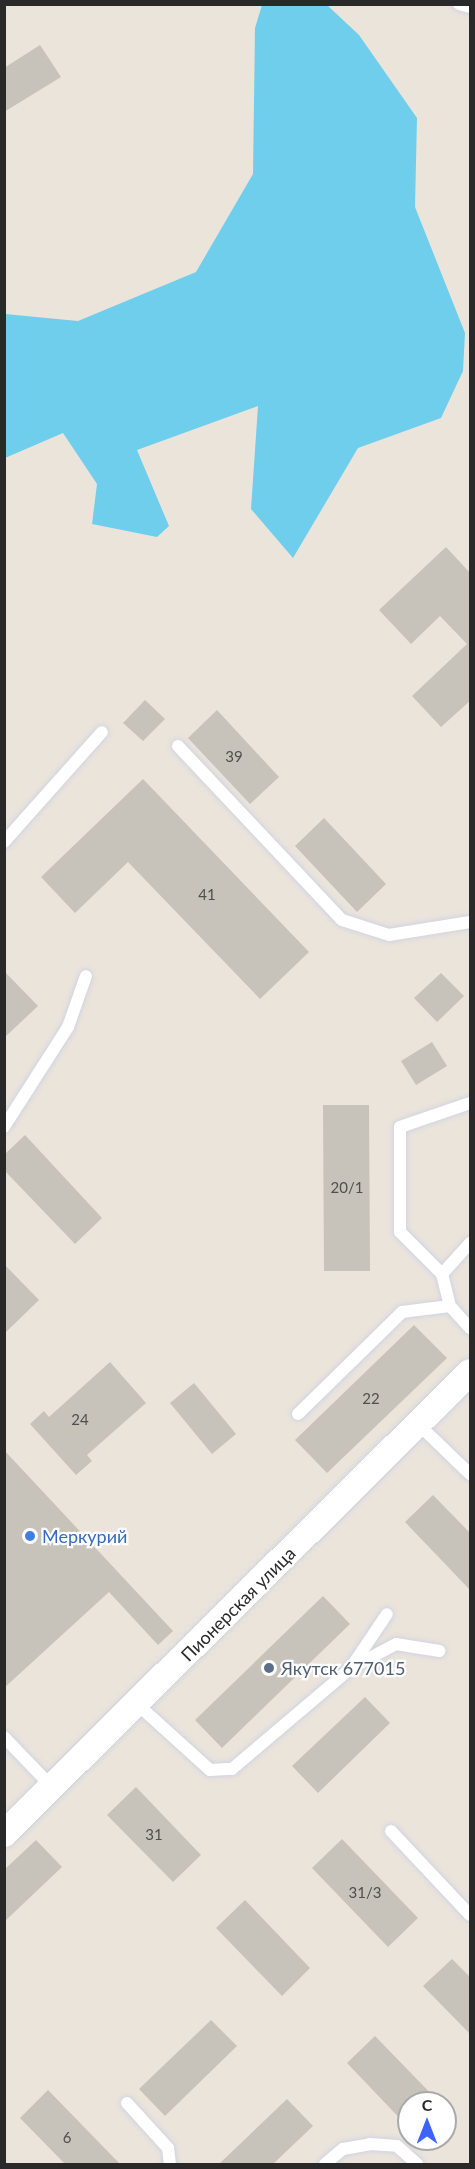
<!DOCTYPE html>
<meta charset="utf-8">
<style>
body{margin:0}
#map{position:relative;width:475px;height:2169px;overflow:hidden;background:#ebe4db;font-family:Lato,sans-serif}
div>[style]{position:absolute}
.water>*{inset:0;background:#6fceec}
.building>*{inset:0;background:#c7c2ba}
.roads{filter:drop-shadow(0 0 2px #d0d4e2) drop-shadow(0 0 2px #d0d4e2)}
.lane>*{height:12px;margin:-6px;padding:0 6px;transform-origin:6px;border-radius:6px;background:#fff}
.street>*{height:26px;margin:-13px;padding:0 13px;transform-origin:13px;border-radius:13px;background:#fff}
.dots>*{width:16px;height:16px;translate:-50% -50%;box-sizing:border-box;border:3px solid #fff;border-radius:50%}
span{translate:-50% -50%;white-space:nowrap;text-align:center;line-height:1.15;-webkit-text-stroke:4.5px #fff;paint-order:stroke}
.number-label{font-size:15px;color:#504f4d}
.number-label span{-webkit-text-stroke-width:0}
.shop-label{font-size:18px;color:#366cbe}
.left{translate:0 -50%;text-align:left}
.street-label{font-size:18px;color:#292929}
.service-label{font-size:18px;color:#4e5e75}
.frame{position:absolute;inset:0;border:6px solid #292929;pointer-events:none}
.north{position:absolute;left:397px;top:2091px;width:60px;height:60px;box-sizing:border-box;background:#fff;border:2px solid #a9a9a9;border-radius:50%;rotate:0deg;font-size:16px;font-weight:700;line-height:24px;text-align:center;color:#292929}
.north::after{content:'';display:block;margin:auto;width:21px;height:27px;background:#3d64f7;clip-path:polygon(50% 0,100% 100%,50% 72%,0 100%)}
</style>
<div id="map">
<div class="water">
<div style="clip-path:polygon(262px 5px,327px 5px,359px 35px,417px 118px,415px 207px,465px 333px,463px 371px,441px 418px,358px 448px,293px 558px,251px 509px,258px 406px,137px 450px,169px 526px,157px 537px,92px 524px,97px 484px,63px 433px,5px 458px,5px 314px,78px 321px,196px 272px,253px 174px,255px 28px)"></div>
</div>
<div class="building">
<div style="clip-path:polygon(40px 45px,61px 77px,4px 112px,4px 68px)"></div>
<div style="clip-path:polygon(446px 547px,471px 574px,471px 700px,441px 727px,412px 696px,467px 644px,440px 616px,411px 644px,379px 610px)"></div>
<div style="clip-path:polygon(145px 700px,165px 719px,143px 741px,123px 723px)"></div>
<div style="clip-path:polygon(217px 710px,279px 777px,250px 804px,188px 738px)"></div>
<div style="clip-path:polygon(143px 779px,309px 952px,260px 999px,128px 862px,75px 913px,41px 877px)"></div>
<div style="clip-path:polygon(324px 818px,386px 884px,357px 912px,295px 846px)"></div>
<div style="clip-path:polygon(4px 971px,38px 1006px,4px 1038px)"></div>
<div style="clip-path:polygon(441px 973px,464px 996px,437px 1022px,414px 998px)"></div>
<div style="clip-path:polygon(432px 1042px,447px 1066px,416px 1085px,401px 1061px)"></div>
<div style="clip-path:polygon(323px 1105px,369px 1105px,370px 1271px,324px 1271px)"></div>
<div style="clip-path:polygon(25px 1135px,102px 1218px,75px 1244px,4px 1170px,4px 1155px)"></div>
<div style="clip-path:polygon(4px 1264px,39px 1300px,4px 1334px)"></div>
<div style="clip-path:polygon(414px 1325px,447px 1358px,327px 1473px,295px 1440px)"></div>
<div style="clip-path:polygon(110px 1362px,146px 1403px,87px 1455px,92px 1461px,76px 1475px,30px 1424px,44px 1411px,49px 1417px)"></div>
<div style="clip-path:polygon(194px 1383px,236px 1434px,212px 1454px,170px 1403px)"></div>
<div style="clip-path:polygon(4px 1450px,173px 1631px,158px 1645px,109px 1592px,4px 1688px)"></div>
<div style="clip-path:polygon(433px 1495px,471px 1534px,471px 1591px,405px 1522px)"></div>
<div style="clip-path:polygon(323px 1596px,350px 1624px,222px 1748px,195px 1720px)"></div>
<div style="clip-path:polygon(365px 1697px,390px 1723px,318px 1793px,292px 1766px)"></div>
<div style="clip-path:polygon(136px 1787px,201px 1855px,173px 1882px,107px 1815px)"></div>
<div style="clip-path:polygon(342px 1839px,418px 1918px,388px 1947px,312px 1868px)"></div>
<div style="clip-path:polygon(36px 1840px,62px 1867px,4px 1922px,4px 1870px)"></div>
<div style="clip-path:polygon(245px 1900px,310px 1968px,282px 1996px,216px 1928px)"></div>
<div style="clip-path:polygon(452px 1959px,471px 1978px,471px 2035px,423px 1986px)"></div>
<div style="clip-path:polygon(211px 2020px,237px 2046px,165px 2116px,139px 2089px)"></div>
<div style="clip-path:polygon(375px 2036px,440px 2103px,409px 2103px,409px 2128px,347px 2063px)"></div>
<div style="clip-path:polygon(48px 2090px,120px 2164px,65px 2164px,20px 2118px)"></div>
<div style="clip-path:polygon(287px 2099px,313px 2126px,273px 2164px,219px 2164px)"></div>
</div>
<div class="roads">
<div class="lane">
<div style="left:459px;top:4px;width:11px;rotate:15deg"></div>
<div style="left:178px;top:746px;width:239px;rotate:46.7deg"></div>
<div style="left:342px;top:920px;width:49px;rotate:17.7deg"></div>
<div style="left:389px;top:935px;width:82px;rotate:-9.1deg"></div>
<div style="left:4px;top:842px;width:147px;rotate:-48.3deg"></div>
<div style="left:4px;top:1127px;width:119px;rotate:-57.4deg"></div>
<div style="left:68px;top:1027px;width:54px;rotate:-70.6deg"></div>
<div style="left:470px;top:1243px;width:42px;rotate:132.1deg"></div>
<div style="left:442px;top:1274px;width:33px;rotate:76deg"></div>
<div style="left:450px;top:1306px;width:30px;rotate:48deg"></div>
<div style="left:442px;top:1274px;width:59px;rotate:-135deg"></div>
<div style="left:400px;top:1232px;width:105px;rotate:-90deg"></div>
<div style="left:400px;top:1127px;width:74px;rotate:-18.9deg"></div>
<div style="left:298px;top:1414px;width:146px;rotate:-44.4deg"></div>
<div style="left:402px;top:1312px;width:48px;rotate:-7.1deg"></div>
<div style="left:417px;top:1423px;width:74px;rotate:43.9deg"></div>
<div style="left:351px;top:1668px;width:51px;rotate:-28.1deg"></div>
<div style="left:396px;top:1644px;width:44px;rotate:9.2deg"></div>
<div style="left:137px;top:1704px;width:98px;rotate:42.1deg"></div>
<div style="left:210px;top:1770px;width:22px;rotate:-3deg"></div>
<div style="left:232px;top:1769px;width:155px;rotate:-40.3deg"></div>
<div style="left:350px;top:1669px;width:66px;rotate:-56.1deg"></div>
<div style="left:4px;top:1737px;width:68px;rotate:46.2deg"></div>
<div style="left:391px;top:1831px;width:115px;rotate:46.8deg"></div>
<div style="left:127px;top:2103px;width:61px;rotate:47.7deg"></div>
<div style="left:168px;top:2148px;width:16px;rotate:83deg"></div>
<div style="left:325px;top:2164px;width:23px;rotate:-40deg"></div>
<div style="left:343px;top:2149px;width:27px;rotate:-10deg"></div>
<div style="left:370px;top:2144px;width:27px;rotate:4deg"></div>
<div style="left:397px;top:2146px;width:27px;rotate:42deg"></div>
</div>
<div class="street">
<div style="left:4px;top:1834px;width:656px;rotate:-44.75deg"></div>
</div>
</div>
<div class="dots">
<div style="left:30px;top:1536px;background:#3f7fe0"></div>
<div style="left:269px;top:1668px;background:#5c6f8a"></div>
</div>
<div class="number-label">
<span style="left:234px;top:757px">39</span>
<span style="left:207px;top:895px">41</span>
<span style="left:347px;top:1188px">20/1</span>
<span style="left:371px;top:1399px">22</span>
<span style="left:80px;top:1420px">24</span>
<span style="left:154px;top:1835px">31</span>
<span style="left:365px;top:1893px">31/3</span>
<span style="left:67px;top:2138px">6</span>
</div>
<div class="shop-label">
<span class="left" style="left:42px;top:1536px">Меркурий</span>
</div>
<div class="street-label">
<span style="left:238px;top:1604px;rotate:-45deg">Пионерская улица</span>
</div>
<div class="service-label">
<span class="left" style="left:281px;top:1668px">Якутск 677015</span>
</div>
<div class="frame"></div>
<div class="north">С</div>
</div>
